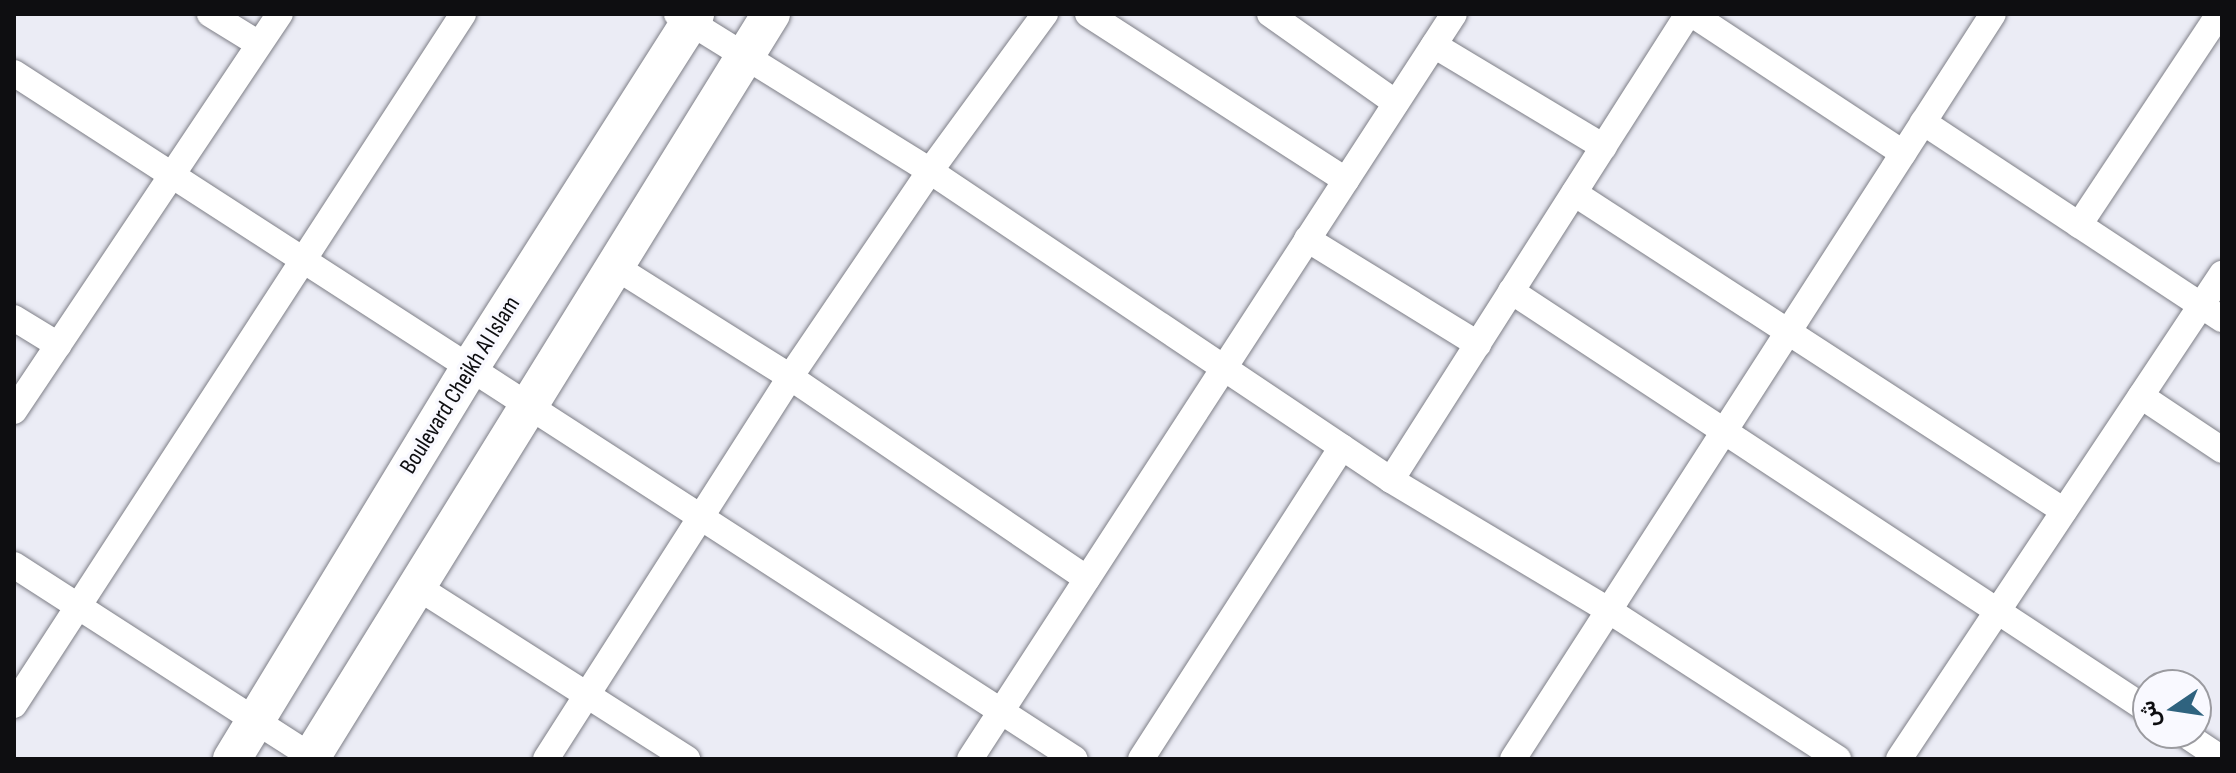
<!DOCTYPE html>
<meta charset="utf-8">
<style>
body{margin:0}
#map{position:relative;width:2236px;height:773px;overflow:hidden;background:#ebecf5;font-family:"Sofia Sans Condensed",Vazirmatn,sans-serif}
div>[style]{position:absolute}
.roads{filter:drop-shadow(0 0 2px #7e7f87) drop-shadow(0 0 2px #7e7f87)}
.street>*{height:26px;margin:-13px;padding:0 13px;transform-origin:13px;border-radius:13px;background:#fff}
.secondary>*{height:38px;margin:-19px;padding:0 19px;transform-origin:19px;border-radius:19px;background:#fff}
span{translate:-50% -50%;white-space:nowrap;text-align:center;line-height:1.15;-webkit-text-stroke:7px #f9f9ff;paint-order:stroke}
.street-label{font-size:24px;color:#0e0e11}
.frame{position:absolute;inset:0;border:16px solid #0e0e11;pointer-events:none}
.north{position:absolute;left:2132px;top:669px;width:80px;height:80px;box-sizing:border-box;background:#f9f9ff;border:2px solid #9b9ba0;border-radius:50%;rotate:257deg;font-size:22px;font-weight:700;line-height:32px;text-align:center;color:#0e0e11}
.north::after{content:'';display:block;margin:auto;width:28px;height:36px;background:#2f637f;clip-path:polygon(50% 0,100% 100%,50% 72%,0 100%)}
</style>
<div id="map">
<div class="roads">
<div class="street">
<div style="left:210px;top:14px;width:57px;rotate:31.5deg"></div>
<div style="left:677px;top:14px;width:298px;rotate:31.8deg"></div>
<div style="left:930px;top:171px;width:555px;rotate:33.83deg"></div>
<div style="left:1391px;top:480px;width:253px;rotate:30.9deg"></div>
<div style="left:1608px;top:610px;width:274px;rotate:32.9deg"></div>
<div style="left:1088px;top:14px;width:307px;rotate:32.8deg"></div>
<div style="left:1270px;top:14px;width:154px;rotate:35.2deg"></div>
<div style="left:1692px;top:14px;width:253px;rotate:33.4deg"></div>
<div style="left:1434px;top:45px;width:198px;rotate:31deg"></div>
<div style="left:14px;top:73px;width:1263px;rotate:32.89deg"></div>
<div style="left:1923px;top:122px;width:358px;rotate:33.4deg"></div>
<div style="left:1574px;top:193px;width:584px;rotate:32.98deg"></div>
<div style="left:2079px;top:225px;width:253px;rotate:-56.4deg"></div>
<div style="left:1307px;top:239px;width:201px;rotate:31.6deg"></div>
<div style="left:614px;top:266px;width:208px;rotate:32.2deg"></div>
<div style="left:790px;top:377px;width:359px;rotate:34.2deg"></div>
<div style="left:1511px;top:291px;width:762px;rotate:33.34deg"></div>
<div style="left:14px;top:318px;width:52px;rotate:31.5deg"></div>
<div style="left:2141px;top:396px;width:97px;rotate:33.7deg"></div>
<div style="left:14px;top:411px;width:478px;rotate:-56.2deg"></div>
<div style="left:1391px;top:480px;width:553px;rotate:-57.49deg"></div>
<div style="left:14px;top:565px;width:358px;rotate:32.8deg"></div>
<div style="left:419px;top:588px;width:318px;rotate:32.5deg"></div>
<div style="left:14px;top:705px;width:824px;rotate:-56.98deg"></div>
<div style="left:2183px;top:733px;width:47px;rotate:33.7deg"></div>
<div style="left:546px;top:759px;width:453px;rotate:-57.4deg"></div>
<div style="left:790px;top:377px;width:249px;rotate:-55.8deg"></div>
<div style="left:930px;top:171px;width:195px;rotate:-53.8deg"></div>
<div style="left:970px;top:759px;width:888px;rotate:-56.99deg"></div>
<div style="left:1141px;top:759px;width:371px;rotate:-57.2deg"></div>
<div style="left:1513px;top:759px;width:886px;rotate:-57.21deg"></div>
<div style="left:1899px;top:759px;width:583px;rotate:-56.34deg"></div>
</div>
<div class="secondary">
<div style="left:232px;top:759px;width:460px;rotate:-58.7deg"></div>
<div style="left:471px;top:366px;width:417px;rotate:-57.5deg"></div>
<div style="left:310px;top:759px;width:876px;rotate:-58.25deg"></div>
</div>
</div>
<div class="street-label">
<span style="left:460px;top:385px;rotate:-58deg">Boulevard Cheikh Al Islam</span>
</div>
<div class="frame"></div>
<div class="north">ش</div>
</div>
